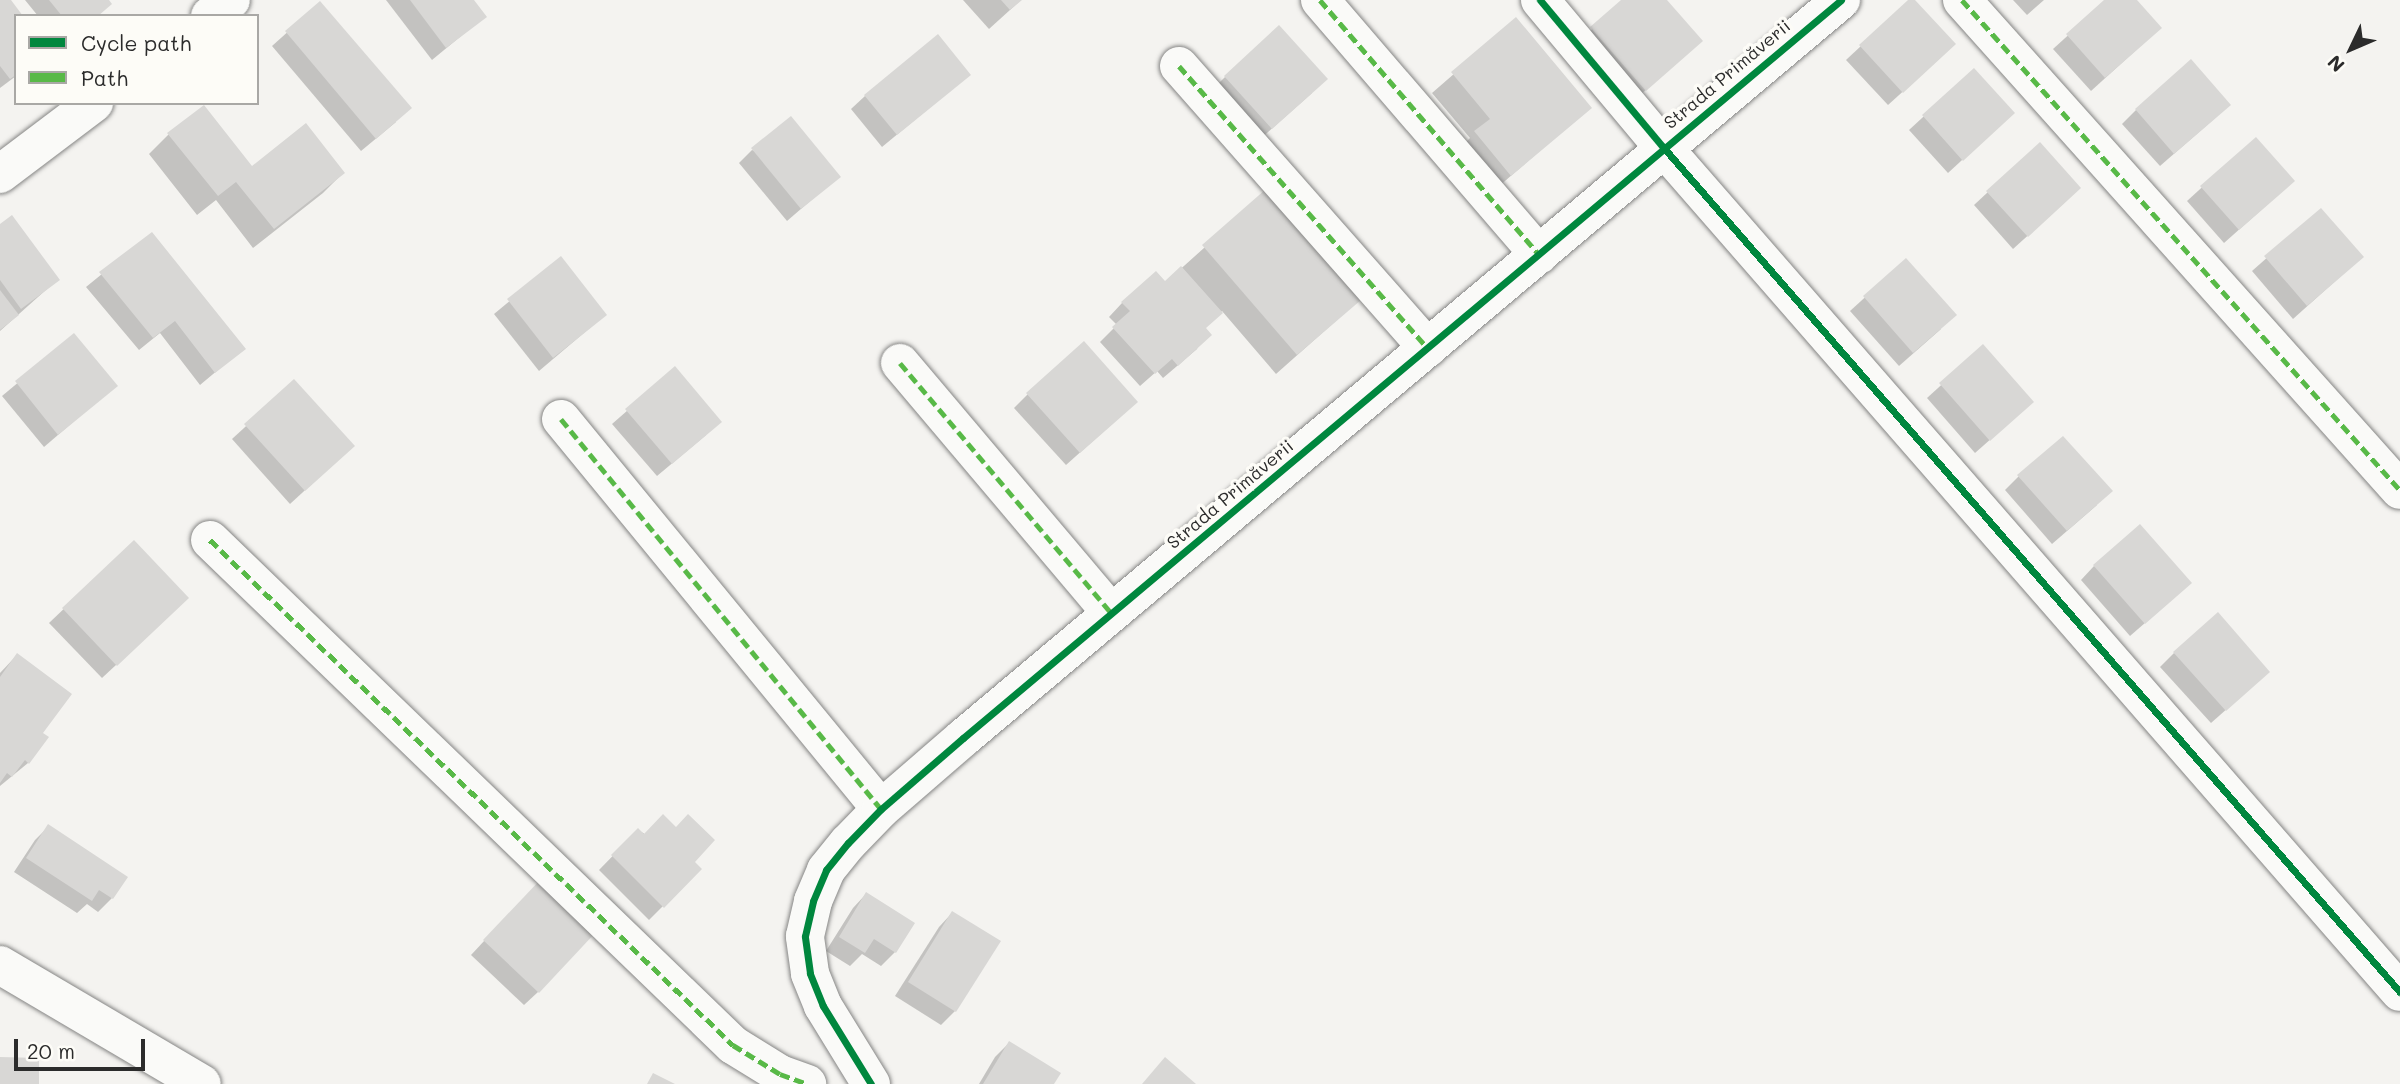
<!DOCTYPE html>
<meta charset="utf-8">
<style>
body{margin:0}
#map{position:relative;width:2400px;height:1084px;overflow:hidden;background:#f4f3f0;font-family:Mali,sans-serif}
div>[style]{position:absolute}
.shadow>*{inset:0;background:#0003}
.building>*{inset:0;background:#d8d7d5}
.roads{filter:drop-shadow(0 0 2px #858584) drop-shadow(0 0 2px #858584)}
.minor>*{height:38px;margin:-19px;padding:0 19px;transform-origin:19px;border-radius:19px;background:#fafaf8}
.major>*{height:38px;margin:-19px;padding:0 19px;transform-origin:19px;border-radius:19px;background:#fafaf8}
.quiet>*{height:5px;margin-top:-2.5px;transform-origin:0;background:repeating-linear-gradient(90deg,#58b947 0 10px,transparent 0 15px)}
.cycleway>*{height:7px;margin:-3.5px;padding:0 3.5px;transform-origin:3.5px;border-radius:3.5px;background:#00873e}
span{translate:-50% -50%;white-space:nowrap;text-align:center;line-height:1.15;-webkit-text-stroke:7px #fdfcf7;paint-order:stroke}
.street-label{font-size:18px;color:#2b2b2b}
.legend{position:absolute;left:14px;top:14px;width:245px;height:91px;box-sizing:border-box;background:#fdfcf7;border:2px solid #a9a8a5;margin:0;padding:9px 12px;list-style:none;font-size:21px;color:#2b2b2b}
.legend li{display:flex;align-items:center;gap:14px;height:35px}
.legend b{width:35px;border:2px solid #a9a8a5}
.north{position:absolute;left:2316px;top:14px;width:70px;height:70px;-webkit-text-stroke:5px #fdfcf7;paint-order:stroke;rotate:226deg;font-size:19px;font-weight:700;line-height:28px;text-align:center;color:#2b2b2b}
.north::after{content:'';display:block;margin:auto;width:24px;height:32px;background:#2b2b2b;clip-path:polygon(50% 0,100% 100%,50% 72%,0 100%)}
.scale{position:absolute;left:14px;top:1039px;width:131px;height:32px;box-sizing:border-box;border:4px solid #2b2b2b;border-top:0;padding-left:9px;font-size:21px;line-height:24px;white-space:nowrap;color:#2b2b2b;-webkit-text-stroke:5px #fdfcf7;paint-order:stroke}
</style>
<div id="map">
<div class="shadow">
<div style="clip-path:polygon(0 0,8px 0,16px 16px,16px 76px,0 88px)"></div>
<div style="clip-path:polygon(25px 0,107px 0,98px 16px,38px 16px)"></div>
<div style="clip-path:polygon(386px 0,472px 0,484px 17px,432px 60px)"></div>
<div style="clip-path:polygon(963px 0,1021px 0,989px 29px)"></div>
<div style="clip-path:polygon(1624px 0,1665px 0,1687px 54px,1631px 103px,1578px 42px)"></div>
<div style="clip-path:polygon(1910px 0,1940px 58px,1888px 105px,1846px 60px)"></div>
<div style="clip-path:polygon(2013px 0,2044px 0,2027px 15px)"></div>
<div style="clip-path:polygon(2107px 0,2134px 0,2146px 41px,2091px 91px,2053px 49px)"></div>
<div style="clip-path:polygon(320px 3px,396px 122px,361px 151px,272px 46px)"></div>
<div style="clip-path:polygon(1516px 20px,1589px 108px,1490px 194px,1456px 152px,1470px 138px,1432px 93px)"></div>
<div style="clip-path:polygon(1974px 70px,1999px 126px,1948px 173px,1909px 130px)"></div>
<div style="clip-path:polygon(969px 75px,882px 147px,851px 109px,865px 96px)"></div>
<div style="clip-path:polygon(1225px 77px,1312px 93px,1258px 141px,1211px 91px)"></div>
<div style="clip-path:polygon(2136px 110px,2215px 118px,2160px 166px,2122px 124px)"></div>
<div style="clip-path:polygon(169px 134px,251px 169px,343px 173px,323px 193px,253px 248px,216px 200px,197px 215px,149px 154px)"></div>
<div style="clip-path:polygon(2255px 139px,2279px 194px,2224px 243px,2187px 201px)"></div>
<div style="clip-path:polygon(752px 150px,838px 177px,787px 221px,739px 163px)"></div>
<div style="clip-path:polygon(1273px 186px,1366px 294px,1276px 374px,1222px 311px,1204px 329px,1197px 349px,1163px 378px,1157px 371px,1140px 386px,1100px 342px,1117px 325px,1109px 317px,1122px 303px,1165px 283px)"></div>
<div style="clip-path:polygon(1988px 192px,2065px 202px,2013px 249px,1974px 205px)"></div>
<div style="clip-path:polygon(2321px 210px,2362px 257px,2293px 319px,2252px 271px)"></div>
<div style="clip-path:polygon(0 226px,57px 280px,0 331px)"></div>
<div style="clip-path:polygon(151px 234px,243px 349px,200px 385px,160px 333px,139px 350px,86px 287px)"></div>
<div style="clip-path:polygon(561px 259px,605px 315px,539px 371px,494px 314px)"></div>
<div style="clip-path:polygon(1906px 260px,1941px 329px,1899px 366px,1850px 311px)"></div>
<div style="clip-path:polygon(74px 336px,115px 386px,44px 447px,2px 396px)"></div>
<div style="clip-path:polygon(1983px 347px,2018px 415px,1975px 453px,1927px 398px)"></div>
<div style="clip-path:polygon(675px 369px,706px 435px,657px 476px,612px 424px)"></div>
<div style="clip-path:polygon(294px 382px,339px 459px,290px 504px,232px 439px)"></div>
<div style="clip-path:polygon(1028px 394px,1122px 415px,1066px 465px,1014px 408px)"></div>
<div style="clip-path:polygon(2019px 476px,2097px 505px,2052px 544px,2005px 490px)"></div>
<div style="clip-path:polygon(134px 542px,173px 612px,102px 678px,49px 623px)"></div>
<div style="clip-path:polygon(2094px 566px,2176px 596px,2130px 636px,2081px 580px)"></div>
<div style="clip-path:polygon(2174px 653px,2254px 685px,2211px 723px,2160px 667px)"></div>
<div style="clip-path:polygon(17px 655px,41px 733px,28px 763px,0 786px,0 673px)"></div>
<div style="clip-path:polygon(48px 827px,112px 898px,98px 912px,87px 904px,77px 913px,14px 872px,35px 840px)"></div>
<div style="clip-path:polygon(638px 830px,692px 862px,700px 869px,649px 920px,599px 870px)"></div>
<div style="clip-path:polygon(866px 894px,895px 952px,881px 966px,862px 954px,850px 966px,826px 951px,853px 908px)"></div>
<div style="clip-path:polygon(527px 895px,538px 992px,524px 1005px,471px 955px)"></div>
<div style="clip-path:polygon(952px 913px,955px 1011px,941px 1025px,895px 996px,939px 927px)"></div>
<div style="clip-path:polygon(1009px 1043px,1052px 1084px,979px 1084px,995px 1057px)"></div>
</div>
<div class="building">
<div style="clip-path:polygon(0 0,11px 0,23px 16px,16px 16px,16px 75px,10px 79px,0 66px)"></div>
<div style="clip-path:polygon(49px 0,109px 0,112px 4px,98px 16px,62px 16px)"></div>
<div style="clip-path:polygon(410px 0,474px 0,487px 17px,446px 48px)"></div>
<div style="clip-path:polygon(1001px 0,1022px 0,1010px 10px)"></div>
<div style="clip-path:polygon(1621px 0,1667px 0,1703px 41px,1646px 91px,1590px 27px)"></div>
<div style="clip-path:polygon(1908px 0,1915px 0,1956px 44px,1903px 93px,1859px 45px)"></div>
<div style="clip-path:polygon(2104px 0,2137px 0,2162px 28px,2105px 78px,2066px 34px)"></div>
<div style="clip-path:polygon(320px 1px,412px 108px,376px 139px,285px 31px)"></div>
<div style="clip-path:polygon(1516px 17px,1592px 108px,1511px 176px,1474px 131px,1490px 119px,1451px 72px)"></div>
<div style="clip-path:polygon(1279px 25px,1328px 79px,1272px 129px,1224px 76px)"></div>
<div style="clip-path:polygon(938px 34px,971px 75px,897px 135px,864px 95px)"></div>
<div style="clip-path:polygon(2191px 59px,2231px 105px,2174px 154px,2135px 109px)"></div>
<div style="clip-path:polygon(1974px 68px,2015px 113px,1963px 161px,1922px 115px)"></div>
<div style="clip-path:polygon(204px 105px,252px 166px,306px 123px,345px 173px,274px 229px,236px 182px,218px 196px,167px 133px)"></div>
<div style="clip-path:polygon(791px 116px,841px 177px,801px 209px,751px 148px)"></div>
<div style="clip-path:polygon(2256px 137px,2295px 181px,2239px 230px,2200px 186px)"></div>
<div style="clip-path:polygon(2040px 142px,2081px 188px,2028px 237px,1986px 191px)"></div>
<div style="clip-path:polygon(1273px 183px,1368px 294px,1297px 355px,1202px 245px)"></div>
<div style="clip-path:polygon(2321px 208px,2364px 257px,2307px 306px,2264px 256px)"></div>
<div style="clip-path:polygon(12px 215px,60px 280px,21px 309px,0 280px,0 224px)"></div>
<div style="clip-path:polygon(152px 232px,246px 349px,215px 373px,175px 321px,153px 338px,99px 272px)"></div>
<div style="clip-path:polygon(561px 256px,607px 315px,553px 358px,507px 299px)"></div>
<div style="clip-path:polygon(1906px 258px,1957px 315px,1913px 353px,1863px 296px)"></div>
<div style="clip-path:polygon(1181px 266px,1223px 313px,1206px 328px,1212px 335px,1178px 366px,1172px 359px,1155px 374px,1112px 327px,1130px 311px,1121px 302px,1156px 271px,1165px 281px)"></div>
<div style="clip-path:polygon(0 290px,19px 315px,0 330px)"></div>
<div style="clip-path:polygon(74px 333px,118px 386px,58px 435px,15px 381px)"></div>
<div style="clip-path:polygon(1084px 341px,1138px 402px,1080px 453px,1026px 393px)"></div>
<div style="clip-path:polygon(1983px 344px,2034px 402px,1990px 441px,1939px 383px)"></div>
<div style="clip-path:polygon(675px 366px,722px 422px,672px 464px,625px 409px)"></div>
<div style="clip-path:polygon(294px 379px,355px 446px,305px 491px,244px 424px)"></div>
<div style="clip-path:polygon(2063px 436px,2113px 491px,2067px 531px,2017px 475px)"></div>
<div style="clip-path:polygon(2140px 524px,2192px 583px,2145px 624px,2093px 565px)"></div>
<div style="clip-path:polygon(134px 540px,189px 598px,117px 666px,62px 608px)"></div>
<div style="clip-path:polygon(2218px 612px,2270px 672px,2226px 711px,2173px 652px)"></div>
<div style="clip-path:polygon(17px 653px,72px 694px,43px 733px,49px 737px,29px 764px,25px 760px,12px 777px,7px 773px,0 783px,0 677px)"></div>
<div style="clip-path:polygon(663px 814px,676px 827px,688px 814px,715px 840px,695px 862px,702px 869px,664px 908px,611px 855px,638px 828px,644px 834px)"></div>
<div style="clip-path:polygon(48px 824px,128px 877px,113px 899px,99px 890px,92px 901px,26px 858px)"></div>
<div style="clip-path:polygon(541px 879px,597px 931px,539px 993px,483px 940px)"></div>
<div style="clip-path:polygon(866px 892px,915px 923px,896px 953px,874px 939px,865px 953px,839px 937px)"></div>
<div style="clip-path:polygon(952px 911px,1001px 941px,956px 1012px,908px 982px)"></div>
<div style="clip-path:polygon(1009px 1041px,1061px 1073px,1054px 1084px,983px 1084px)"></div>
<div style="clip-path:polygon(0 1057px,39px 1058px,39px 1084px,0 1084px)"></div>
<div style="clip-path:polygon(1165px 1057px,1196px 1084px,1142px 1084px)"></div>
<div style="clip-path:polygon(653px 1073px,675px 1084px,647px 1084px)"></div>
</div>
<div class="roads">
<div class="minor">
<div style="left:1320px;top:0;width:336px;rotate:49.3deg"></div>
<div style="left:1540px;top:0;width:192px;rotate:50.1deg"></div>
<div style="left:1663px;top:147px;width:1121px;rotate:48.91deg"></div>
<div style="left:1962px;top:0;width:657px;rotate:48.21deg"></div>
<div style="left:210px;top:16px;width:26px;rotate:-37deg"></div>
<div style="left:1179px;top:66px;width:376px;rotate:48.6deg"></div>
<div style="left:0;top:174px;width:118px;rotate:-37.1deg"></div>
<div style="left:900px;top:363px;width:327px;rotate:49.8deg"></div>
<div style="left:561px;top:419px;width:504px;rotate:50.63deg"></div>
<div style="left:210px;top:540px;width:727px;rotate:44deg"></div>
<div style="left:733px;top:1045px;width:55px;rotate:31.7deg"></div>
<div style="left:780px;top:1074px;width:29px;rotate:20deg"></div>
<div style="left:871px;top:1084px;width:92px;rotate:-121.6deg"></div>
<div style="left:823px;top:1006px;width:35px;rotate:-112deg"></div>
<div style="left:810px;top:973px;width:37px;rotate:-98deg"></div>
<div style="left:805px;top:936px;width:36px;rotate:-77deg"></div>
<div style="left:813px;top:901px;width:34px;rotate:-67deg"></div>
<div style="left:826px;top:870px;width:35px;rotate:-51deg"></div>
<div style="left:848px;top:843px;width:47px;rotate:-45.9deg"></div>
<div style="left:881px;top:809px;width:108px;rotate:-40.9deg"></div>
<div style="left:963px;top:738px;width:1147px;rotate:-40.05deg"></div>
</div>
<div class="major">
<div style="left:0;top:965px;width:234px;rotate:30.5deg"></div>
</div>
</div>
<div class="quiet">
<div style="left:1320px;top:0;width:336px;rotate:49.3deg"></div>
<div style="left:1962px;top:0;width:657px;rotate:48.21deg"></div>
<div style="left:1179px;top:66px;width:376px;rotate:48.6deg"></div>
<div style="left:900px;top:363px;width:327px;rotate:49.8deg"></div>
<div style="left:561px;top:419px;width:504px;rotate:50.63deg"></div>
<div style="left:210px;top:540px;width:727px;rotate:44deg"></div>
<div style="left:733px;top:1045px;width:55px;rotate:31.7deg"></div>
<div style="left:780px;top:1074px;width:29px;rotate:20deg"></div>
</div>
<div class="cycleway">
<div style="left:1540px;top:0;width:192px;rotate:50.1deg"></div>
<div style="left:1663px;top:147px;width:1121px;rotate:48.91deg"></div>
<div style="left:871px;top:1084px;width:92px;rotate:-121.6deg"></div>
<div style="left:823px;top:1006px;width:35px;rotate:-112deg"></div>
<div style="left:810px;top:973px;width:37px;rotate:-98deg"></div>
<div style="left:805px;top:936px;width:36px;rotate:-77deg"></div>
<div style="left:813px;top:901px;width:34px;rotate:-67deg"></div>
<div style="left:826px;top:870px;width:35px;rotate:-51deg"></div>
<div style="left:848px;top:843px;width:47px;rotate:-45.9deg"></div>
<div style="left:881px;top:809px;width:108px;rotate:-40.9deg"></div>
<div style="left:963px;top:738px;width:1147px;rotate:-40.05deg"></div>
</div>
<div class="street-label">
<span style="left:1727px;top:74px;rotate:-40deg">Strada Primăverii</span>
<span style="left:1230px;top:494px;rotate:-40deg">Strada Primăverii</span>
</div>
<ul class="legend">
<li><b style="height:9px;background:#00873e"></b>Cycle path</li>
<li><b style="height:9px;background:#58b947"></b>Path</li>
</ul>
<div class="north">N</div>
<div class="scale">20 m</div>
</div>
